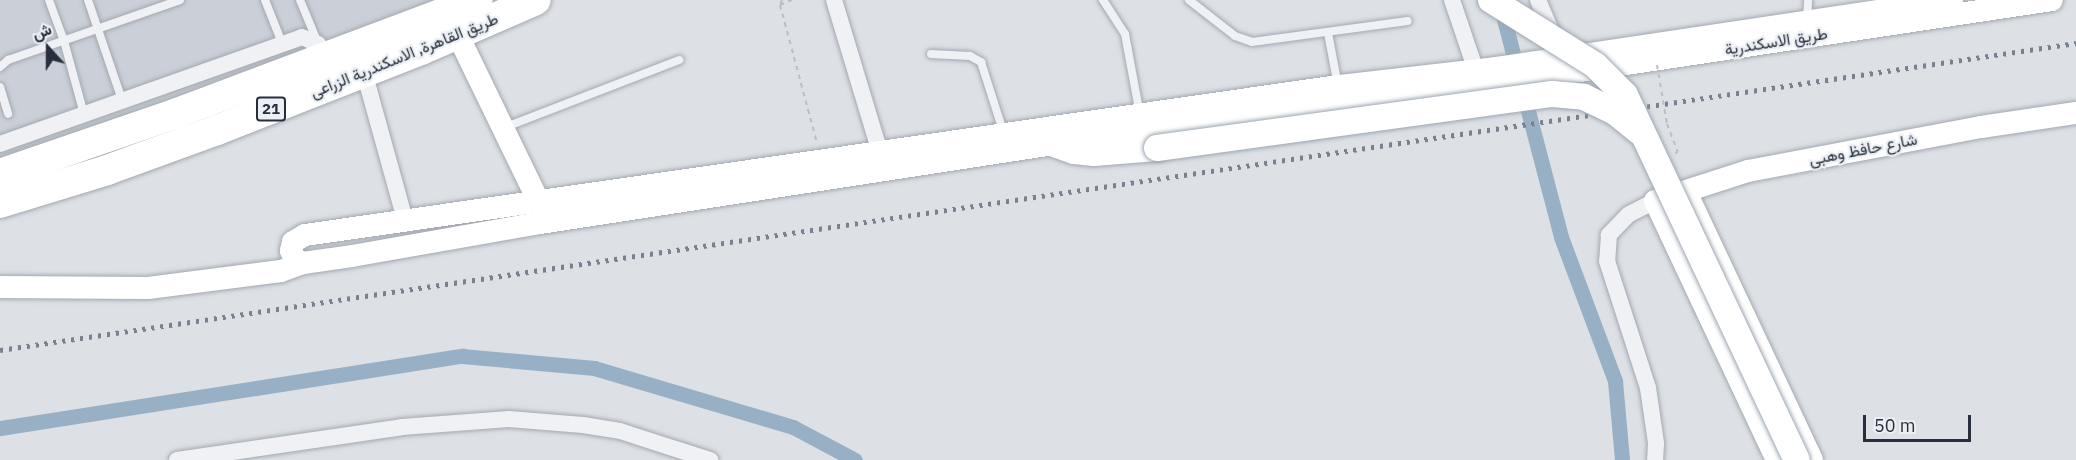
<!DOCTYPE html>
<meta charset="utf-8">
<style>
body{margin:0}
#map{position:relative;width:2076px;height:460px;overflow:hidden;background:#dde1e6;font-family:"IBM Plex Sans",Vazirmatn,sans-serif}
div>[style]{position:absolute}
.built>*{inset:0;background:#cbd0d8}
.canal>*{height:15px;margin:-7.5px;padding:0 7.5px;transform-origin:7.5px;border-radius:7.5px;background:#98b0c5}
.path>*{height:2px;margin-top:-1px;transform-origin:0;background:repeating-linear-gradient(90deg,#bbbfc5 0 4.5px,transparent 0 9px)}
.roads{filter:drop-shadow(0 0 2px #a3a8b0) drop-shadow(0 0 2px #a3a8b0)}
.lane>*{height:8px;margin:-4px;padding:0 4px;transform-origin:4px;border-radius:4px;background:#eff1f5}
.street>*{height:16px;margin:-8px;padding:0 8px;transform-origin:8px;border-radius:8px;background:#eff1f5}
.secondary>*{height:22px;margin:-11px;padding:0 11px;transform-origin:11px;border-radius:11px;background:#fff}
.primary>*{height:26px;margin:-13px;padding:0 13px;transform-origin:13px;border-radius:13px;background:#fff}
.highway>*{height:30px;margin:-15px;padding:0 15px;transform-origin:15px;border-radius:15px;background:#fff}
.rail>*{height:4.5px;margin-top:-2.25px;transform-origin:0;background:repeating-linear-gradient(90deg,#77818f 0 3px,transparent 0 9px)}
.path-bridge>*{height:2px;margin-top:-1px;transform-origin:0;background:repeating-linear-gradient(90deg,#bbbfc5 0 4.5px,transparent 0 9px)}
.bridges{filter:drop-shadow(0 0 2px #9da6b1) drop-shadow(0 0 2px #9da6b1)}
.primary-bridge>*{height:26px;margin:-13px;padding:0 13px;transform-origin:13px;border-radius:13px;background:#fff}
span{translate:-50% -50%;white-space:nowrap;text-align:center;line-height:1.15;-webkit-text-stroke:4.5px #ecf0f4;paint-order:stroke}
.shield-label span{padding:2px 4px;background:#ecf0f4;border:2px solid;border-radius:4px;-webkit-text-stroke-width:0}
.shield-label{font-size:15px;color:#272f3c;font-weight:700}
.street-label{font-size:16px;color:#272f3c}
.north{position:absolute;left:18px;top:18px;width:60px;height:60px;-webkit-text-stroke:4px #ecf0f4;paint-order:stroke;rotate:339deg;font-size:16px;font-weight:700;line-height:24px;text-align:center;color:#272f3c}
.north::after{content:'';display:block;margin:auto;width:21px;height:27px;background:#272f3c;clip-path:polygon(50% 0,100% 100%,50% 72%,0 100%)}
.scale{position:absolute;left:1863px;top:415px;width:108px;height:27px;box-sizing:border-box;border:3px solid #272f3c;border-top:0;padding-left:8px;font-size:18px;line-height:21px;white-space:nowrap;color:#272f3c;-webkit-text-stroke:4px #ecf0f4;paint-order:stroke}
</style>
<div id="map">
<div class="built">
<div style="clip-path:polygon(0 0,458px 0,0 161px)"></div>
</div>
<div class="canal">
<div style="left:1500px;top:4px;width:241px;rotate:75.3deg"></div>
<div style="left:1561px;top:237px;width:154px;rotate:69.4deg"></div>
<div style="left:1615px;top:381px;width:79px;rotate:84.9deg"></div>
<div style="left:0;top:428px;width:468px;rotate:-8.9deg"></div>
<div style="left:462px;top:356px;width:133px;rotate:5.2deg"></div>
<div style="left:594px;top:368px;width:208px;rotate:16.5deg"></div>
<div style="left:793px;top:427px;width:70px;rotate:28deg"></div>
</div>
<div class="path">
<div style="left:782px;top:0;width:5px;rotate:112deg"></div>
<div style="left:780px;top:5px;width:143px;rotate:75deg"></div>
<div style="left:780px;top:5px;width:13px;rotate:-23deg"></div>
<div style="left:1667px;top:124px;width:30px;rotate:69deg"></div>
<div style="left:1678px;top:152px;width:3px;rotate:162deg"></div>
</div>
<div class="roads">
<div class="lane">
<div style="left:49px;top:0;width:44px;rotate:69.9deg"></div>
<div style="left:64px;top:41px;width:76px;rotate:74.7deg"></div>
<div style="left:88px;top:0;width:106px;rotate:71.2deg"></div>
<div style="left:265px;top:0;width:46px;rotate:68.4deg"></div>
<div style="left:300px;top:0;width:44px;rotate:67.5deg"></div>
<div style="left:1103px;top:0;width:40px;rotate:57.1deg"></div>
<div style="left:1125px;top:34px;width:82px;rotate:79.5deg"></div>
<div style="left:1189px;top:0;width:58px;rotate:38deg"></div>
<div style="left:1235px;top:36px;width:18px;rotate:19deg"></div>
<div style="left:1252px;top:42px;width:157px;rotate:-7.7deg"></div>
<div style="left:1807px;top:21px;width:21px;rotate:-87deg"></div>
<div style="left:1328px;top:33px;width:54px;rotate:79.3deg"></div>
<div style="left:931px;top:54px;width:39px;rotate:3deg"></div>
<div style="left:970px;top:56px;width:13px;rotate:29deg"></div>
<div style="left:981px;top:62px;width:76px;rotate:72.3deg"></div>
<div style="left:0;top:67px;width:11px;rotate:-41deg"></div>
<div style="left:8px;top:60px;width:182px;rotate:-19.2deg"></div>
<div style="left:0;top:87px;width:28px;rotate:73deg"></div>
<div style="left:503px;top:128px;width:189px;rotate:-21.1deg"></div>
</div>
<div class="street">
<div style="left:834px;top:0;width:159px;rotate:73.2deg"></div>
<div style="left:1452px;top:0;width:75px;rotate:71.3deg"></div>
<div style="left:1538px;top:0;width:43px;rotate:67deg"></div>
<div style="left:364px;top:72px;width:154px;rotate:74.5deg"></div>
<div style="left:0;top:144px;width:320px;rotate:-19.5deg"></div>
<div style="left:302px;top:37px;width:17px;rotate:24deg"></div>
<div style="left:318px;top:44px;width:17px;rotate:65deg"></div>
<div style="left:1655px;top:201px;width:30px;rotate:153deg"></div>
<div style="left:1628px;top:215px;width:28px;rotate:134deg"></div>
<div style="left:1609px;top:235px;width:26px;rotate:94deg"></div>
<div style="left:1607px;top:261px;width:133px;rotate:72.1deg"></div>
<div style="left:1648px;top:388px;width:56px;rotate:81.7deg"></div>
<div style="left:1656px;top:443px;width:17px;rotate:93deg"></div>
<div style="left:177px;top:460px;width:227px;rotate:-8.3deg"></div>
<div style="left:402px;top:427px;width:107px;rotate:-4.3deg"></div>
<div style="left:509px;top:419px;width:74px;rotate:4.6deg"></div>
<div style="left:583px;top:425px;width:37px;rotate:9deg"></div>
<div style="left:620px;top:431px;width:95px;rotate:17.9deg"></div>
</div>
<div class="secondary">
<div style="left:1952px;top:0;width:460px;rotate:171.5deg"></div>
<div style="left:1497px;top:68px;width:160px;rotate:173.5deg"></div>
<div style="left:1338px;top:86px;width:1044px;rotate:171.79deg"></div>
<div style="left:305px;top:235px;width:14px;rotate:150deg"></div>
<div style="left:293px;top:242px;width:9px;rotate:103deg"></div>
<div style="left:291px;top:251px;width:9px;rotate:63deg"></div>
<div style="left:295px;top:259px;width:9px;rotate:27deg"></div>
<div style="left:303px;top:263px;width:49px;rotate:-8.1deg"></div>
<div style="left:352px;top:256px;width:191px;rotate:-10deg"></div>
<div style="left:540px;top:223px;width:520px;rotate:-8.74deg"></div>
<div style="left:1054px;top:144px;width:450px;rotate:-7.8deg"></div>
<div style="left:1500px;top:83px;width:558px;rotate:-8.55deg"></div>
<div style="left:451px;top:21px;width:201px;rotate:64.1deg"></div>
<div style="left:1686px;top:192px;width:296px;rotate:64.8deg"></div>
<div style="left:0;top:287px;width:148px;rotate:0.4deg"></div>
<div style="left:148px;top:288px;width:134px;rotate:-7.3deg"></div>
<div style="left:281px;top:271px;width:23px;rotate:-20deg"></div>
<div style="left:1777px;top:460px;width:286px;rotate:-115.2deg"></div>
<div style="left:1655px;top:201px;width:98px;rotate:-17.9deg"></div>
<div style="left:1748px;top:171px;width:237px;rotate:-10.7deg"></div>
<div style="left:1981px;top:127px;width:96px;rotate:-8.4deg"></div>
</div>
<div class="primary">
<div style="left:1054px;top:144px;width:21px;rotate:19deg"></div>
<div style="left:1074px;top:151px;width:20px;rotate:6deg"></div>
<div style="left:1094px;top:153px;width:63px;rotate:-4.5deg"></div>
</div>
<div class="highway">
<div style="left:0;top:174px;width:187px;rotate:-19deg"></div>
<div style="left:177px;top:113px;width:321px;rotate:-20.6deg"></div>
<div style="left:0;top:203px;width:112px;rotate:-17.1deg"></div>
<div style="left:107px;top:170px;width:117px;rotate:-20deg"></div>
<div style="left:217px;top:130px;width:219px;rotate:-21.4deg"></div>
<div style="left:421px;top:50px;width:125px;rotate:-23.5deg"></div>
</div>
</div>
<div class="rail">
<div style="left:0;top:350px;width:2099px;rotate:-8.41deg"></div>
</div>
<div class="path-bridge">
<div style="left:1657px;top:65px;width:60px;rotate:80.4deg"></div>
</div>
<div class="bridges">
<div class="primary-bridge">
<div style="left:1491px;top:0;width:123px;rotate:32deg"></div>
<div style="left:1595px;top:65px;width:42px;rotate:45deg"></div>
<div style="left:1625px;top:95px;width:403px;rotate:64.8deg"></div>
<div style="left:1157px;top:148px;width:399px;rotate:-7.8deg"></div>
<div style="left:1552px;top:94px;width:32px;rotate:5deg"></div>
<div style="left:1584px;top:97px;width:34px;rotate:26deg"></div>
<div style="left:1615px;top:112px;width:32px;rotate:39deg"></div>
</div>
</div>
<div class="shield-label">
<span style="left:271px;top:109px">21</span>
</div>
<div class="street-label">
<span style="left:1776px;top:41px;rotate:-9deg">طريق الاسكندرية</span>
<span style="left:404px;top:55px;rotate:-22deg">طريق القاهرة, الاسكندرية الزراعى</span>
<span style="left:1863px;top:149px;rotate:-11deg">شارع حافظ وهبى</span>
</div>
<div class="north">ش</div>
<div class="scale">50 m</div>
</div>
